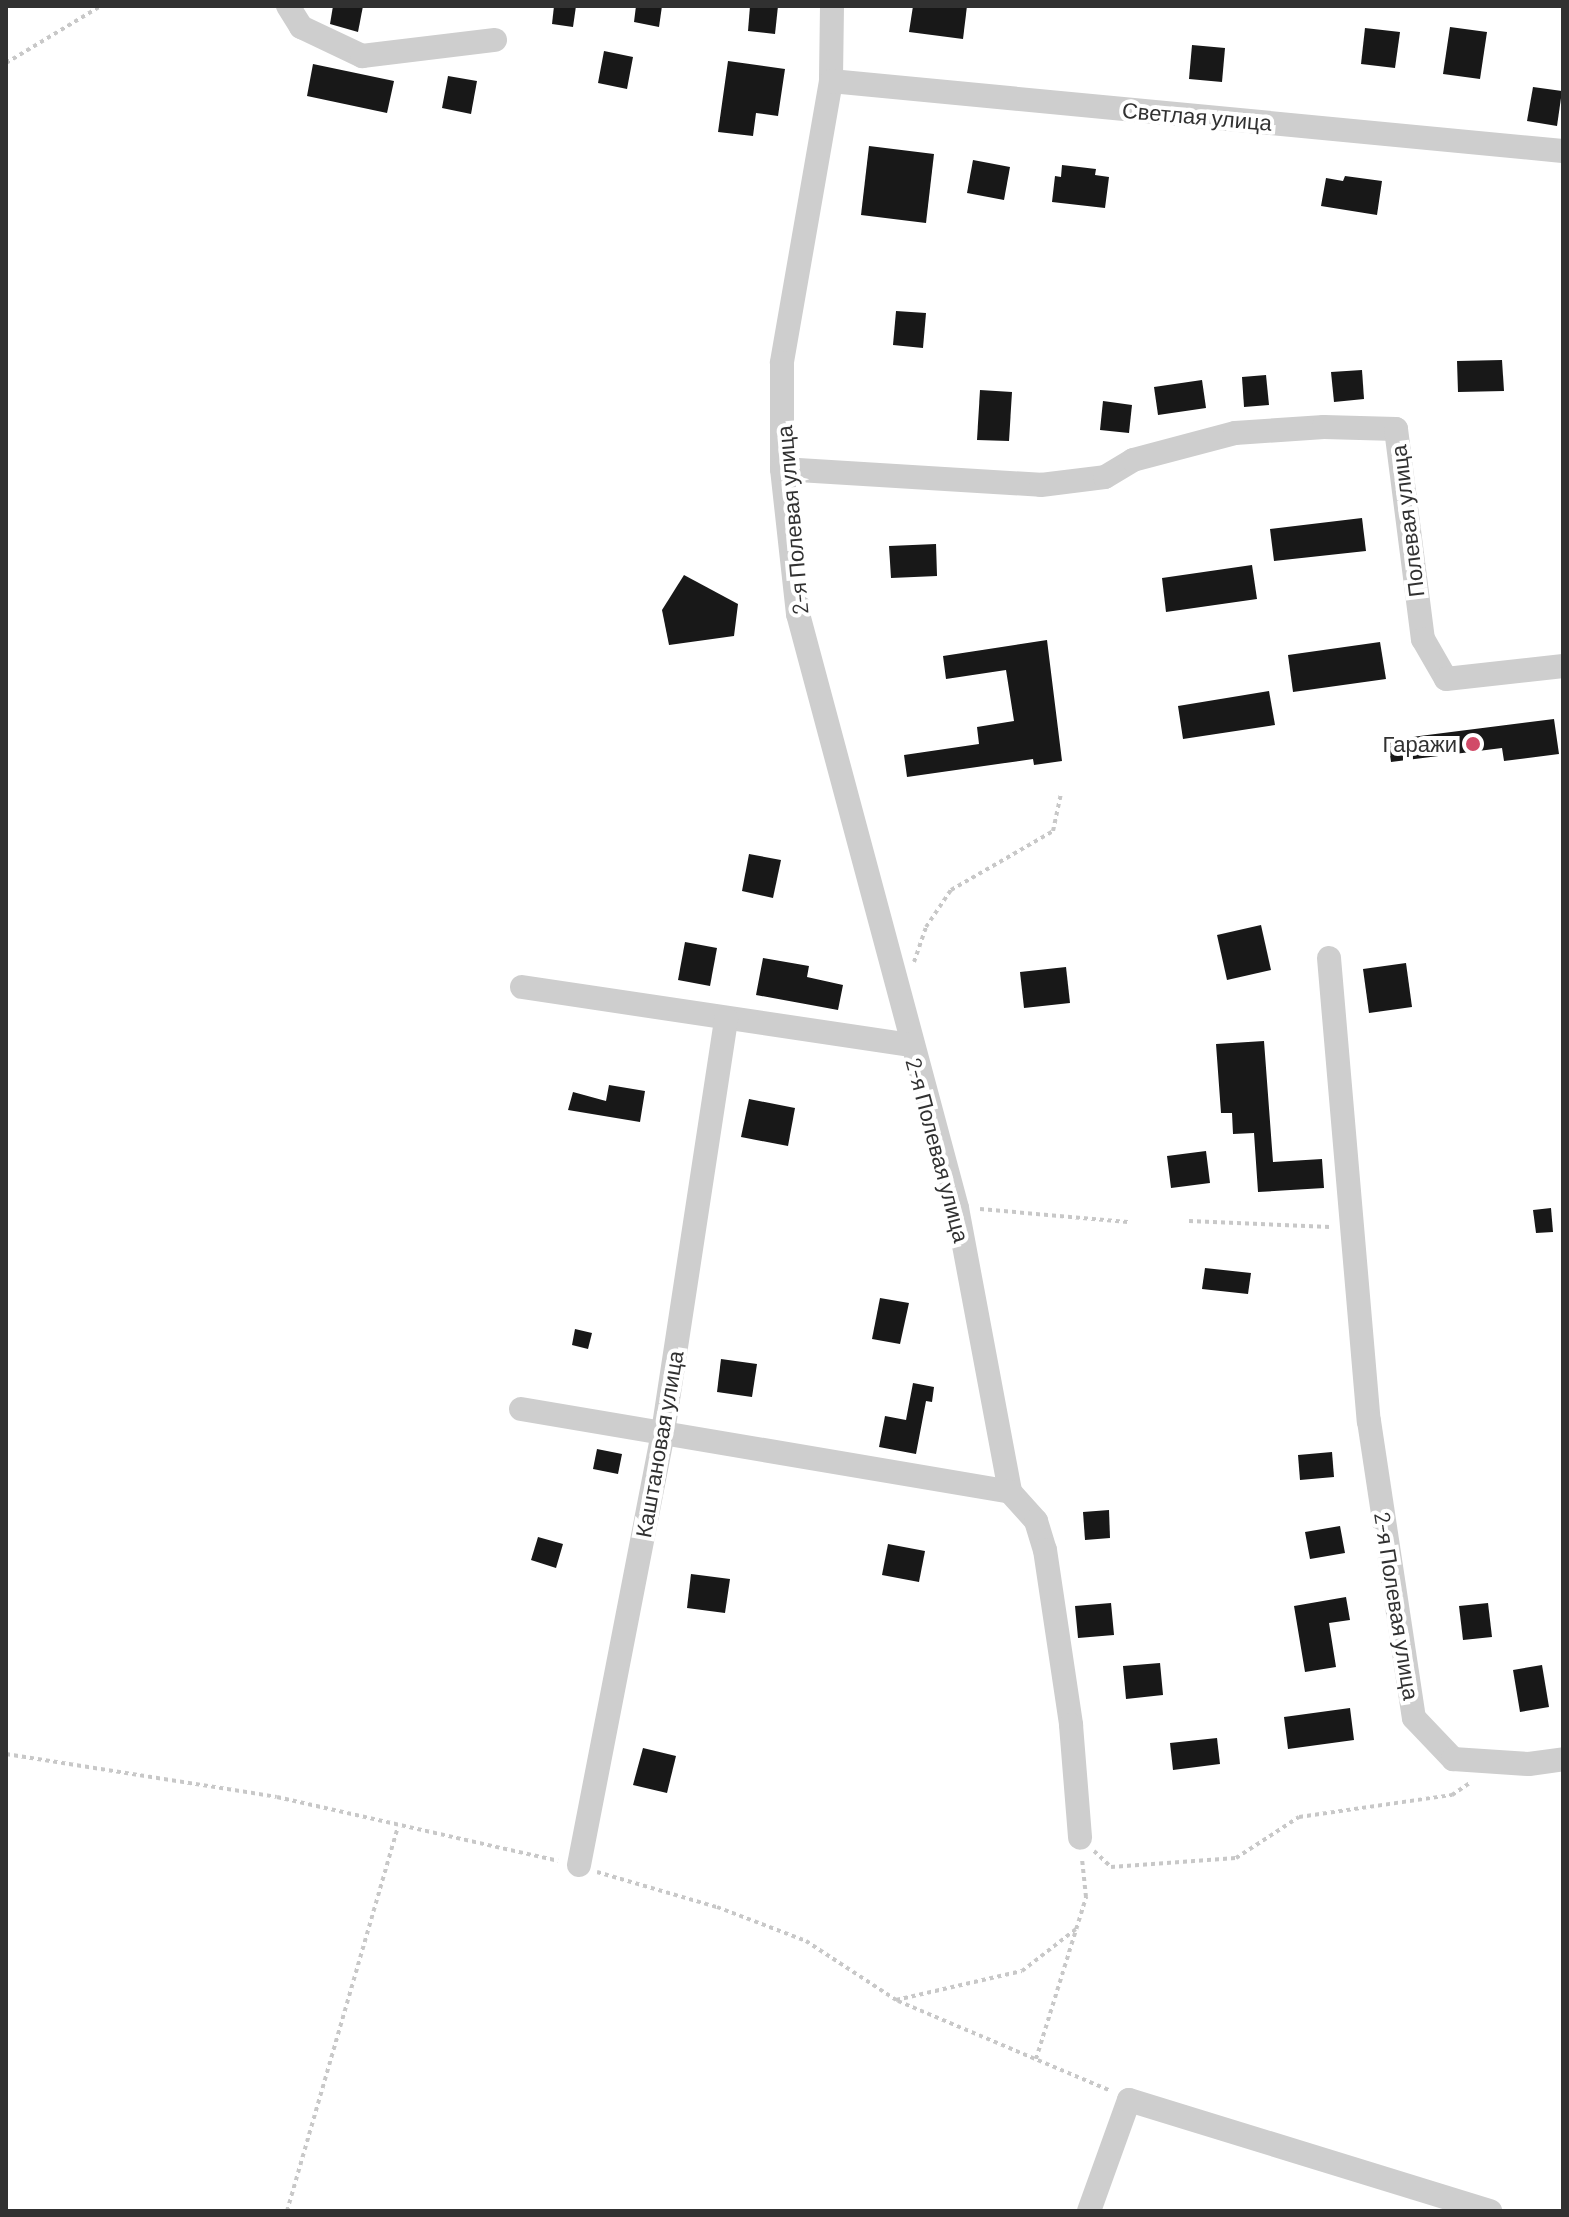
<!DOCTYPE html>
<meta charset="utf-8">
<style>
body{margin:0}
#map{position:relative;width:1569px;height:2217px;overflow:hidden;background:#fff;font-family:Barlow,sans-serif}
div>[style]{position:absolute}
.building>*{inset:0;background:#181818}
.path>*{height:4px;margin-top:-2px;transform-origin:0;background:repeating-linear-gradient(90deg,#c8c8c8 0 4px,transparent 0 8px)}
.minor>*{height:24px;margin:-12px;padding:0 12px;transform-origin:12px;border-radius:12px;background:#cecece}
.dots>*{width:22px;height:22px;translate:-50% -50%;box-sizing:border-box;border:4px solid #fff;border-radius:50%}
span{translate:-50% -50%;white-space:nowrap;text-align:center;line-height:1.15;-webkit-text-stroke:8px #fff;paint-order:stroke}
.street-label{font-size:22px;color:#313131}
.poi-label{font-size:22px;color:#313131}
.right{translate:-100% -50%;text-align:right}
.frame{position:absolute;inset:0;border:8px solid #313131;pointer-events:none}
</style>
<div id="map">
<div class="building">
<div style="clip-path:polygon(333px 6px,363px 6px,358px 32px,330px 24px)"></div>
<div style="clip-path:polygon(554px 6px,576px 6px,573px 27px,552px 24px)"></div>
<div style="clip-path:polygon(636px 6px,662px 6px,659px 27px,634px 22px)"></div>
<div style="clip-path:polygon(750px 6px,778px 6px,775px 34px,748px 31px)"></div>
<div style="clip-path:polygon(913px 6px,967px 6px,963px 39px,909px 32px)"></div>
<div style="clip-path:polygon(1450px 27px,1487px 32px,1480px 79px,1443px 74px)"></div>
<div style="clip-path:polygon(1365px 28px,1400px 32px,1395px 68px,1361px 64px)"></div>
<div style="clip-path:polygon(1192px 45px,1225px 48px,1222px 82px,1189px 79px)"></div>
<div style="clip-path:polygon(604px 51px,633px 57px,627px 89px,598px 83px)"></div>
<div style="clip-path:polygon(728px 61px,785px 69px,778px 116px,756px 113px,753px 136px,718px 132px)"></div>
<div style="clip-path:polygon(313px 64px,394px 81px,387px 113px,307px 96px)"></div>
<div style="clip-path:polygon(448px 76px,477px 81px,471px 114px,442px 108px)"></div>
<div style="clip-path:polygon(1533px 87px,1562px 91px,1557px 126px,1527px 121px)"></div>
<div style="clip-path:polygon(869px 146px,934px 154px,926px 223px,861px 215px)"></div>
<div style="clip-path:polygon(973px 160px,1010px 167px,1004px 200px,967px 193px)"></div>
<div style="clip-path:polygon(1062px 165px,1096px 169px,1095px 175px,1109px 177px,1105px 208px,1052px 202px,1055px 176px,1061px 177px)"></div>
<div style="clip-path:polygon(1345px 176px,1382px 181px,1377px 215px,1321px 206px,1326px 178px,1343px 181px)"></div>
<div style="clip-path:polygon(896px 311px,926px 313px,923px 348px,893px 345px)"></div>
<div style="clip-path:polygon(1502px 360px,1504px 391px,1458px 392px,1457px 361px)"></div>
<div style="clip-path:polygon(1362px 370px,1364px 399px,1334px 402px,1331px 372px)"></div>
<div style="clip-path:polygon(1266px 375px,1269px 405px,1244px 407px,1242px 377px)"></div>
<div style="clip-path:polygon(1202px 380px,1206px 408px,1158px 415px,1154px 387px)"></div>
<div style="clip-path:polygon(980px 390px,1012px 392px,1009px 441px,977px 440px)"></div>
<div style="clip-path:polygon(1103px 401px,1132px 405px,1129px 433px,1100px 430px)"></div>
<div style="clip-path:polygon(1362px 518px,1366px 551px,1274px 561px,1270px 529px)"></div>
<div style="clip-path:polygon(936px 544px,937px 576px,891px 578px,889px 546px)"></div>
<div style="clip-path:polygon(1252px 565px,1257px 599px,1166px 612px,1162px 578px)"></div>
<div style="clip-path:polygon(684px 575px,738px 604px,734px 636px,669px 645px,662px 610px)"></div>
<div style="clip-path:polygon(1047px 640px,1062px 761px,1034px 765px,1033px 759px,907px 777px,904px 755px,979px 744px,977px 727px,1014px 721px,1006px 670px,946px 679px,943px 656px)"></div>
<div style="clip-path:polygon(1380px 642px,1386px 679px,1293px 692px,1288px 655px)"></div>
<div style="clip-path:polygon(1269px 691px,1275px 725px,1183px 739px,1178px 706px)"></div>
<div style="clip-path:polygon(1554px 719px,1559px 754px,1504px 761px,1502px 748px,1391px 762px,1388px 740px)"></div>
<div style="clip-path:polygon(749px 854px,781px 860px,773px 898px,742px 891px)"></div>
<div style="clip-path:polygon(1261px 925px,1271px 970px,1227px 980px,1217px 935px)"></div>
<div style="clip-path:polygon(685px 942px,717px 948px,710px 986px,678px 980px)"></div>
<div style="clip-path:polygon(763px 958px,809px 966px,807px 977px,843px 985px,838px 1010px,756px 995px)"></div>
<div style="clip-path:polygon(1406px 963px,1412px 1007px,1369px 1013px,1363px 969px)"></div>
<div style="clip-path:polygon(1066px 967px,1070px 1003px,1024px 1008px,1020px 972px)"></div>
<div style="clip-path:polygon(1264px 1041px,1273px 1162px,1322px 1159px,1324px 1188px,1258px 1192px,1254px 1133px,1233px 1134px,1232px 1113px,1221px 1113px,1216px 1044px)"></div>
<div style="clip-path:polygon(609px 1085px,645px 1091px,640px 1122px,568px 1110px,573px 1092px,606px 1101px)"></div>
<div style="clip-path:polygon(749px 1099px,795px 1108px,788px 1146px,741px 1137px)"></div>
<div style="clip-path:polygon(1206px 1151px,1210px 1183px,1171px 1188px,1167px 1156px)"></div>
<div style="clip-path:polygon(1551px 1208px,1553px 1232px,1536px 1233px,1533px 1210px)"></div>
<div style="clip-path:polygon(1205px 1268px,1251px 1273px,1248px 1294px,1202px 1289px)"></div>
<div style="clip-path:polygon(880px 1298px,909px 1303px,900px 1344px,872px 1339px)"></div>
<div style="clip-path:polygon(575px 1329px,592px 1333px,588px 1349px,572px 1345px)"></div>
<div style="clip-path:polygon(721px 1359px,757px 1364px,752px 1397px,717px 1392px)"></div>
<div style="clip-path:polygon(913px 1383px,934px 1387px,932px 1402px,926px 1401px,916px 1454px,879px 1447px,885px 1416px,906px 1420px)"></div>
<div style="clip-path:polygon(597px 1449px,622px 1454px,618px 1474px,593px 1469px)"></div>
<div style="clip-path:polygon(1332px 1452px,1334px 1477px,1300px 1480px,1298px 1455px)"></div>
<div style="clip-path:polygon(1109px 1510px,1110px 1538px,1085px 1540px,1083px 1512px)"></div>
<div style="clip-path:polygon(1340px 1526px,1345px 1553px,1310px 1559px,1305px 1532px)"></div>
<div style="clip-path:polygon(538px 1537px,563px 1544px,556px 1568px,531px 1560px)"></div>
<div style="clip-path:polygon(888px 1544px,925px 1551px,919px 1582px,882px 1575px)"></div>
<div style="clip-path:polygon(691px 1574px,730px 1579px,725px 1613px,687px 1608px)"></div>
<div style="clip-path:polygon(1346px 1597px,1350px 1620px,1329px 1623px,1336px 1667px,1305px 1672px,1294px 1606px)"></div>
<div style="clip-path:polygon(1111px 1603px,1114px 1635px,1078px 1638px,1075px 1606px)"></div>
<div style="clip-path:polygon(1488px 1603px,1492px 1637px,1463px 1640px,1459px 1606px)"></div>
<div style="clip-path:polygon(1160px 1663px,1163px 1695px,1126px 1699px,1123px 1666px)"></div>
<div style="clip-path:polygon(1542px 1665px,1549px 1707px,1520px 1712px,1513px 1670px)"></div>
<div style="clip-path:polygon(1350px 1708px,1354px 1740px,1288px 1749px,1284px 1717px)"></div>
<div style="clip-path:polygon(1217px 1738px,1220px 1764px,1173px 1770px,1170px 1743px)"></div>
<div style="clip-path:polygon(643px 1748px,676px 1756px,667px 1793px,633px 1785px)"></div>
</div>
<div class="path">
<div style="left:6px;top:63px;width:111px;rotate:-31deg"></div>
<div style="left:914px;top:962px;width:37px;rotate:-71deg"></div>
<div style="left:926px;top:927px;width:45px;rotate:-56deg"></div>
<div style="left:951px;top:890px;width:118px;rotate:-30deg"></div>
<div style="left:1053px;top:831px;width:38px;rotate:-78deg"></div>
<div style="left:980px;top:1209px;width:151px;rotate:5deg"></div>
<div style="left:1189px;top:1221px;width:141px;rotate:2.4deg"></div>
<div style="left:6px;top:1754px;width:274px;rotate:9deg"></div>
<div style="left:277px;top:1797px;width:288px;rotate:12.8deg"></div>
<div style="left:1094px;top:1851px;width:23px;rotate:43deg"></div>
<div style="left:1111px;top:1867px;width:125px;rotate:-4.1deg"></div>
<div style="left:1236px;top:1858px;width:75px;rotate:-33.1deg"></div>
<div style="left:1299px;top:1817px;width:155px;rotate:-8.2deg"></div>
<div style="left:1452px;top:1795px;width:22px;rotate:-34deg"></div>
<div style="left:597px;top:1872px;width:125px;rotate:16.3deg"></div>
<div style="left:717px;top:1907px;width:95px;rotate:20.9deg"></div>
<div style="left:806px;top:1941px;width:108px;rotate:33.2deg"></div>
<div style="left:896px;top:2000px;width:129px;rotate:-13deg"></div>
<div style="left:1022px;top:1971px;width:68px;rotate:-37.9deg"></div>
<div style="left:898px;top:2001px;width:231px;rotate:22.9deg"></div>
<div style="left:1036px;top:2059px;width:170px;rotate:-72.8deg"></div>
<div style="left:1086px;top:1897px;width:37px;rotate:-96deg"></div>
<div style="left:287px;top:2211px;width:400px;rotate:-73.9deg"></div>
</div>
<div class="minor">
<div style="left:288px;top:6px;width:25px;rotate:58deg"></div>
<div style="left:301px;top:27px;width:68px;rotate:25.4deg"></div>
<div style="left:362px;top:56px;width:134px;rotate:-6.9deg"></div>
<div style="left:832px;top:6px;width:75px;rotate:90.8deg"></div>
<div style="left:831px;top:81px;width:286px;rotate:99.9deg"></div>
<div style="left:782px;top:363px;width:106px;rotate:90deg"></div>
<div style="left:782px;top:469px;width:146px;rotate:83.7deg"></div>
<div style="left:798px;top:614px;width:615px;rotate:75.01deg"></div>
<div style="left:957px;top:1208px;width:289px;rotate:79.4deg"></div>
<div style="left:1010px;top:1492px;width:39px;rotate:48deg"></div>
<div style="left:1036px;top:1521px;width:30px;rotate:73deg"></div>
<div style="left:1045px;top:1550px;width:177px;rotate:81.5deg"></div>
<div style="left:1071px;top:1725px;width:113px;rotate:85.4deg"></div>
<div style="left:831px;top:81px;width:735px;rotate:5.46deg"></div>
<div style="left:782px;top:469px;width:259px;rotate:3.5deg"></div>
<div style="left:1041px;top:485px;width:64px;rotate:-7.1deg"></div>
<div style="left:1105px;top:477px;width:33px;rotate:-31deg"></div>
<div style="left:1133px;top:460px;width:106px;rotate:-14.8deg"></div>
<div style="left:1235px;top:433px;width:89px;rotate:-3.9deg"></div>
<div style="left:1324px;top:427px;width:72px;rotate:1.6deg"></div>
<div style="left:1396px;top:429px;width:212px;rotate:82.7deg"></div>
<div style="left:1423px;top:639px;width:46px;rotate:60.1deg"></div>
<div style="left:1446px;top:679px;width:118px;rotate:-6.3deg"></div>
<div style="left:1329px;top:958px;width:465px;rotate:85.1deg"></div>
<div style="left:1369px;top:1421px;width:300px;rotate:81.4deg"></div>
<div style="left:1414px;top:1718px;width:57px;rotate:46.4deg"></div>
<div style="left:1453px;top:1759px;width:76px;rotate:3.8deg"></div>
<div style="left:1529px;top:1764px;width:34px;rotate:-8deg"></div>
<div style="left:522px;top:987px;width:392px;rotate:8.5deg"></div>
<div style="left:521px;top:1409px;width:496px;rotate:9.6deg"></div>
<div style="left:579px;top:1865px;width:441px;rotate:-79deg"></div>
<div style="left:663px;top:1432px;width:418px;rotate:-81.3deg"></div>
<div style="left:1089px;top:2211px;width:118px;rotate:-70.2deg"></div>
<div style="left:1129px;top:2100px;width:378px;rotate:17.1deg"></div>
</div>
<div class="dots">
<div style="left:1473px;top:744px;background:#d14b68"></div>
</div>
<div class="street-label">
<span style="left:1197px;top:116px;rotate:5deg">Светлая улица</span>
<span style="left:792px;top:520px;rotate:-95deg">2-я Полевая улица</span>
<span style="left:1407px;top:521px;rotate:-97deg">Полевая улица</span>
<span style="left:938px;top:1150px;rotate:75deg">2-я Полевая улица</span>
<span style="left:659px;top:1444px;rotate:-80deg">Каштановая улица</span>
<span style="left:1397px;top:1606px;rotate:81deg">2-я Полевая улица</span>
</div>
<div class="poi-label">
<span class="right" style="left:1457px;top:744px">Гаражи</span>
</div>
<div class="frame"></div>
</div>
